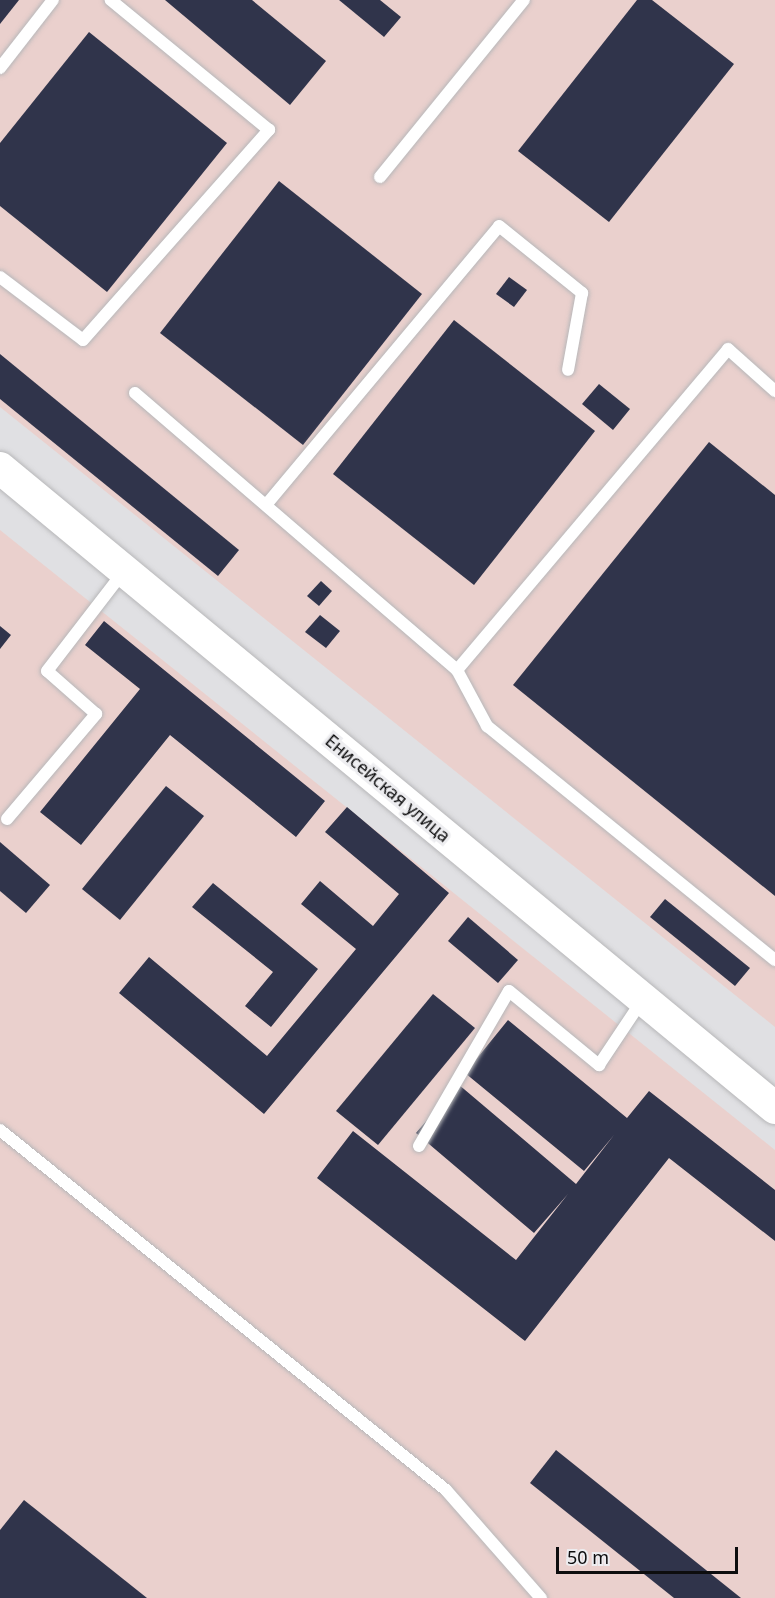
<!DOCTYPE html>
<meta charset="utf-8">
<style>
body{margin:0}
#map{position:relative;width:775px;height:1598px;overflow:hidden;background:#e0e0e3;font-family:"Noto Sans",sans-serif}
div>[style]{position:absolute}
.industrial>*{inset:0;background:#ead0cd}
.building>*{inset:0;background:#30344b}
.roads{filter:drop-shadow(0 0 2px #b7b7b9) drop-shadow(0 0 2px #b7b7b9)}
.service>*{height:12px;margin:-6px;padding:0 6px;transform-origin:6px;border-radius:6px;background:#fff}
.tertiary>*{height:32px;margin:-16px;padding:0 16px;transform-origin:16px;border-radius:16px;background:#fff}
span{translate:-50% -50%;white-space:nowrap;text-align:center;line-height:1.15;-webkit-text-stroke:6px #ededf0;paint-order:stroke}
.street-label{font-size:18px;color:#0d0d0e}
.scale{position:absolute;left:556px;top:1547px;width:182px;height:27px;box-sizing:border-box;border:3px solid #0d0d0e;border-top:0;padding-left:8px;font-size:18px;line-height:21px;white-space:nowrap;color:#0d0d0e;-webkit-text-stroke:4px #ededf0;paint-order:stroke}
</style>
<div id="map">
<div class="industrial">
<div style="clip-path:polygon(0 0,775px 0,775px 1027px,0 407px)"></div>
<div style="clip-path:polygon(0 530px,775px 1150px,775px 1598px,0 1598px)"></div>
</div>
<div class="building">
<div style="clip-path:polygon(0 0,19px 0,0 24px)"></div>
<div style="clip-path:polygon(165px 0,252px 0,326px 61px,290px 105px)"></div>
<div style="clip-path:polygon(339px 0,380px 0,401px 17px,384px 37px)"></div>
<div style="clip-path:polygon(637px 0,652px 0,734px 64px,609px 222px,518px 151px)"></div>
<div style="clip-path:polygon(89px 32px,227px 143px,107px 292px,0 206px,0 143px)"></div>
<div style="clip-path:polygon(279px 181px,422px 294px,303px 445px,160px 333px)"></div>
<div style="clip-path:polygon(509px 277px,527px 290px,514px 307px,496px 294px)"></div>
<div style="clip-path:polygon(454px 320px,595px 431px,474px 585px,333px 474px)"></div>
<div style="clip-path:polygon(0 354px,239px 550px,218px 576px,0 399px)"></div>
<div style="clip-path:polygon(599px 384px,630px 409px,613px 430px,582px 404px)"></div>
<div style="clip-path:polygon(709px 442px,775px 495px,775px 896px,513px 685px)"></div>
<div style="clip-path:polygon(321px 581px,332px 591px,319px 606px,307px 596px)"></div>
<div style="clip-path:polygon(320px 615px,340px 631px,326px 648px,305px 632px)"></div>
<div style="clip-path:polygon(104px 621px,325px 801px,296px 837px,170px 735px,81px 845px,40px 812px,140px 689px,85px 645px)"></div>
<div style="clip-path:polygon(0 626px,11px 635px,0 649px)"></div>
<div style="clip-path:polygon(166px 786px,204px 816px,120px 920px,82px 889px)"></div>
<div style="clip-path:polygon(347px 807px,449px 893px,264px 1114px,119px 993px,149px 957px,267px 1056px,356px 949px,301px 904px,320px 881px,373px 926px,399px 894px,325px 832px)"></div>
<div style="clip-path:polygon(0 842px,50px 885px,26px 913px,0 891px)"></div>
<div style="clip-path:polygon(213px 883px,318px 969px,271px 1027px,245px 1006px,273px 972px,192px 907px)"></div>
<div style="clip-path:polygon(665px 899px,750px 968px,735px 986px,650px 917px)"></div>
<div style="clip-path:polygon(468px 917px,518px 960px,498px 983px,448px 941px)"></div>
<div style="clip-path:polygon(433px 994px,475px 1028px,378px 1145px,336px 1111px)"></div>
<div style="clip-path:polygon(508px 1020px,627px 1118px,649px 1091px,775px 1190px,775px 1241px,669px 1158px,525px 1341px,317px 1178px,353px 1131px,516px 1260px,568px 1194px,534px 1233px,416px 1133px,458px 1084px,576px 1184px,614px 1135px,584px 1171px,465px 1073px)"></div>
<div style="clip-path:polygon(556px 1450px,741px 1598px,674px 1598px,530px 1483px)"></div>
<div style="clip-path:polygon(24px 1500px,147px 1598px,0 1598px,0 1530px)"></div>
</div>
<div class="roads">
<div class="service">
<div style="left:0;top:68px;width:86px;rotate:-52.1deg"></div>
<div style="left:380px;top:177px;width:228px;rotate:-50.9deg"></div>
<div style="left:0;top:277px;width:104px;rotate:37.2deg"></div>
<div style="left:83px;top:340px;width:281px;rotate:-48.5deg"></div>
<div style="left:269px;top:130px;width:205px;rotate:-140.6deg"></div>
<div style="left:135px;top:393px;width:425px;rotate:40.7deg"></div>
<div style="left:457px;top:670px;width:64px;rotate:61.8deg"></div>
<div style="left:487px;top:726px;width:371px;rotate:39.1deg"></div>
<div style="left:266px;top:505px;width:363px;rotate:-50.1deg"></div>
<div style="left:499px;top:226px;width:107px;rotate:38.9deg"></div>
<div style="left:582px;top:293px;width:78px;rotate:100.3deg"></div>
<div style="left:457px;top:670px;width:420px;rotate:-49.8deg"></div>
<div style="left:728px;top:349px;width:63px;rotate:41.8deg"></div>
<div style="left:7px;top:819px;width:138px;rotate:-49.7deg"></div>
<div style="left:96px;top:714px;width:65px;rotate:-138.7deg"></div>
<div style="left:47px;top:671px;width:126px;rotate:-52.4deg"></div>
<div style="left:0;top:1130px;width:573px;rotate:38.91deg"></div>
<div style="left:446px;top:1490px;width:144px;rotate:48.7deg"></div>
<div style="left:419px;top:1146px;width:179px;rotate:-59.9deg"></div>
<div style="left:509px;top:991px;width:117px;rotate:39.4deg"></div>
<div style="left:599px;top:1065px;width:79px;rotate:-56.3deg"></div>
</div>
<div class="tertiary">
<div style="left:0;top:468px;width:1005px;rotate:39.55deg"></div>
</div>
</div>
<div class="street-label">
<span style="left:388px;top:788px;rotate:40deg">Енисейская улица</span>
</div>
<div class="scale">50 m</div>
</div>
